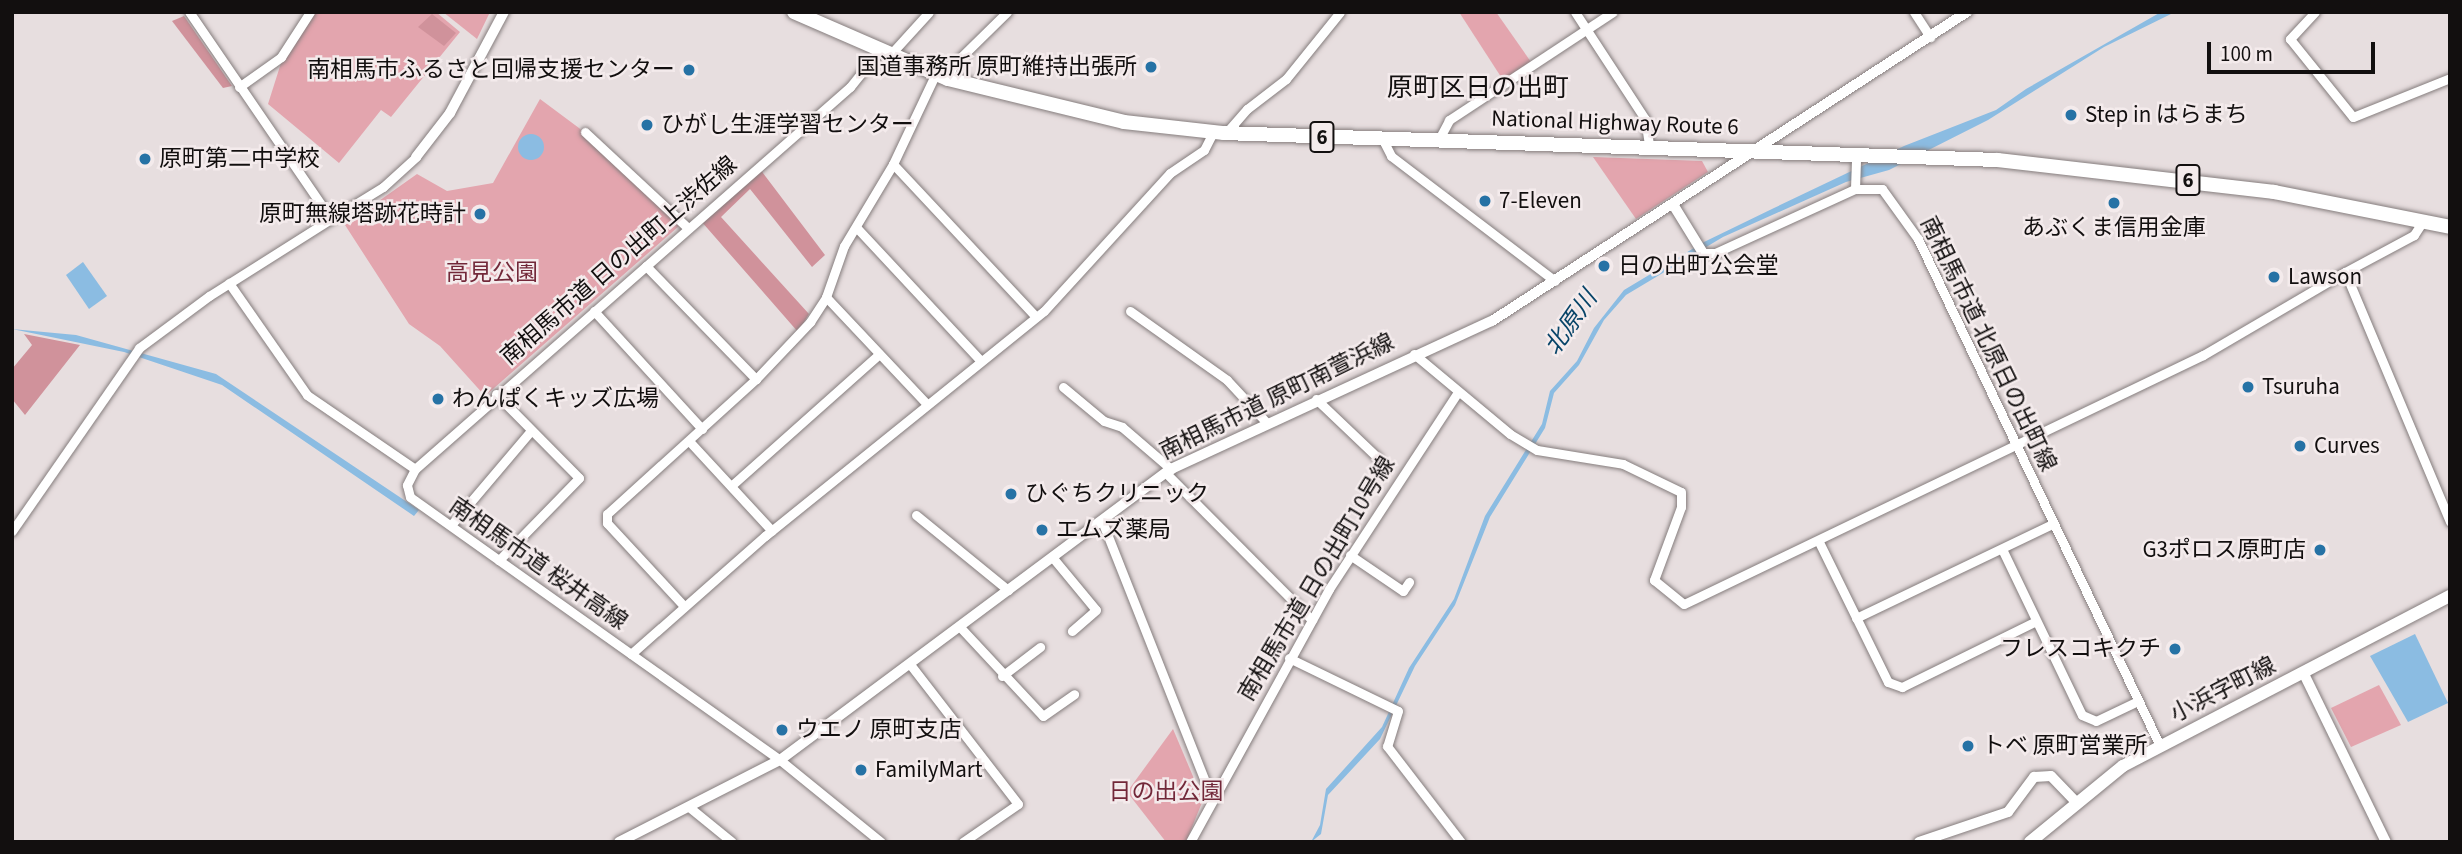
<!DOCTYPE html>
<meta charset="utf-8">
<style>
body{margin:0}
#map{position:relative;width:2462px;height:854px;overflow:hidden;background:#e7dedf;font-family:"Source Sans 3","Noto Sans JP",sans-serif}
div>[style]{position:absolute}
.green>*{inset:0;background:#e3a5ae}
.forest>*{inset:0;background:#d0929b}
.water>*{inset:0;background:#8bbce2}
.round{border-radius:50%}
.roads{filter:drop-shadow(0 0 2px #857d7d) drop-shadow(0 0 2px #857d7d)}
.minor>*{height:9px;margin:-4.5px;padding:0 4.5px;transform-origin:4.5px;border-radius:4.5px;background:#fff}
.tertiary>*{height:10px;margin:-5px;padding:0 5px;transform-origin:5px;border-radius:5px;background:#fff}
.secondary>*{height:12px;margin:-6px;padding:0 6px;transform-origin:6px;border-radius:6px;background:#fff}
.trunk>*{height:14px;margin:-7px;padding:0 7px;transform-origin:7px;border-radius:7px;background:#fff}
.dots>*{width:19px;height:19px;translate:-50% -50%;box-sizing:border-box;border:4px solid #f4ebec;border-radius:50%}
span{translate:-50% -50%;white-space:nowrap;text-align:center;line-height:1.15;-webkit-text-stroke:5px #f4ebec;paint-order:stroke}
.shield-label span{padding:2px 5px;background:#f4ebec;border:2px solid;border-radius:5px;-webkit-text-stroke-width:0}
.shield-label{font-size:21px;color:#120f0f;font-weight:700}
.poi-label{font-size:23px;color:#120f0f}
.right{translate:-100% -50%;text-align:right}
.left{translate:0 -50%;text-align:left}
.street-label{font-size:23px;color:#120f0f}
.park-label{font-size:23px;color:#722839}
.water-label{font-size:24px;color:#074468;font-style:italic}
.quarter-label{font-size:26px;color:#120f0f}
.frame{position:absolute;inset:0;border:14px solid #120f0f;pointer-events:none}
.scale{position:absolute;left:2207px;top:42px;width:168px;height:32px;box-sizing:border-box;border:4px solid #120f0f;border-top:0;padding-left:9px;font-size:21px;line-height:24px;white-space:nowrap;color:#120f0f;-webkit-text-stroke:5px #f4ebec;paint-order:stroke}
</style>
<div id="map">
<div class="green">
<div style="clip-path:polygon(316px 12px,436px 12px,460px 32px,391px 117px,381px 110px,339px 163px,268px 104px,281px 63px)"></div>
<div style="clip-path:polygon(443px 12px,490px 12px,477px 39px)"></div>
<div style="clip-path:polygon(1459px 12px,1496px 12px,1531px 62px,1503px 80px)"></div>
<div style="clip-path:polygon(540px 99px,579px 128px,679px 226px,485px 396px,440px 346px,409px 324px,345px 225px,417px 174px,447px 191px,493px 183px)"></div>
<div style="clip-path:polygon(1593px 157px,1702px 161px,1708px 172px,1636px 219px)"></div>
<div style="clip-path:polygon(2379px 685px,2401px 725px,2351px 747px,2331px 708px)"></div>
<div style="clip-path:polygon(1173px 729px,1203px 800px,1186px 842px,1166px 842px,1127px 792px)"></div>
</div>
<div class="forest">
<div style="clip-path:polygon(432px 14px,456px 33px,444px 46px,418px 27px)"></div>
<div style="clip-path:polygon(184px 16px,232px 86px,223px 88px,172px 21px)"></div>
<div style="clip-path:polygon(760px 169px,825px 255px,812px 267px,750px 189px,721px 217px,809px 314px,798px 332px,701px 221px)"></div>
<div style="clip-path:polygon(24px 334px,80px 345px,25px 415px,12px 399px,12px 369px,32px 345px)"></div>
</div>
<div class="water">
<div style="clip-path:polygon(2161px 12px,2175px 12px,2104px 47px,1988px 120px,1889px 170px,1846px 182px,1723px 237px,1626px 295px,1604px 320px,1579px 365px,1554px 393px,1545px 428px,1490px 517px,1455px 605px,1415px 666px,1380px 739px,1328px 795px,1321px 834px,1311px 842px,1320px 825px,1326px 789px,1382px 727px,1409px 668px,1454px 599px,1485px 516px,1542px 424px,1550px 391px,1577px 361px,1594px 328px,1624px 290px,1704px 242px,1774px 208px,1904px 146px,1996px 110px,2026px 89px)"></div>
<div class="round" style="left:518px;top:134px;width:26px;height:26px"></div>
<div style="clip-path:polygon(83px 262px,107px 296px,89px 309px,66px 275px)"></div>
<div style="clip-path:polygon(12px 329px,76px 335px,216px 374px,419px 510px,414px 516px,222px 385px,124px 352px)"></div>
<div style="clip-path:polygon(2415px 634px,2448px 703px,2408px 722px,2370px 656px)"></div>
</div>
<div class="roads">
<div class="minor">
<div style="left:1575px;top:12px;width:128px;rotate:56.8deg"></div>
<div style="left:1645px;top:119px;width:26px;rotate:81deg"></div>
<div style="left:1914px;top:12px;width:30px;rotate:57deg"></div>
<div style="left:2315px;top:12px;width:37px;rotate:133deg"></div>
<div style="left:2290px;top:39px;width:100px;rotate:51.1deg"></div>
<div style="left:2353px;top:117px;width:105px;rotate:-21.9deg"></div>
<div style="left:889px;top:56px;width:59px;rotate:-47.7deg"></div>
<div style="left:948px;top:79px;width:15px;rotate:-70deg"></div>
<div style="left:953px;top:65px;width:76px;rotate:-44.5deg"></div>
<div style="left:239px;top:87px;width:52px;rotate:-35.5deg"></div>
<div style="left:281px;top:57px;width:54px;rotate:-57.2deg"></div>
<div style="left:585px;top:132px;width:139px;rotate:43deg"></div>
<div style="left:1226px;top:133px;width:32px;rotate:-49deg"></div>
<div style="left:1247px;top:109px;width:49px;rotate:-37.6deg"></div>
<div style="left:1286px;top:79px;width:86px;rotate:-51.1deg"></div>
<div style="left:1383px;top:140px;width:18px;rotate:63deg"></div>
<div style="left:1391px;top:156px;width:206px;rotate:37.3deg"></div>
<div style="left:1438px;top:141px;width:24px;rotate:-62deg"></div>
<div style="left:1449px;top:120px;width:196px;rotate:-33.4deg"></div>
<div style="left:893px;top:164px;width:209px;rotate:46.9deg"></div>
<div style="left:1855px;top:189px;width:35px;rotate:-88deg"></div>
<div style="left:331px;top:219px;width:61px;rotate:-31.6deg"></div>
<div style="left:383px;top:187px;width:45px;rotate:-42.3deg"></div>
<div style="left:2423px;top:221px;width:17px;rotate:123deg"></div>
<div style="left:2414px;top:235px;width:78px;rotate:151.8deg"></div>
<div style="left:2345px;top:272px;width:271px;rotate:67.2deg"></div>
<div style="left:856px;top:227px;width:183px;rotate:47deg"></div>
<div style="left:1703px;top:253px;width:12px"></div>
<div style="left:1715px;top:253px;width:154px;rotate:-24.6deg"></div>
<div style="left:1855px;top:189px;width:27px"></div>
<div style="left:1882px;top:189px;width:62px;rotate:54.2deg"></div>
<div style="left:1918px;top:239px;width:562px;rotate:64.48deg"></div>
<div style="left:646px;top:266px;width:158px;rotate:45.8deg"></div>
<div style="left:229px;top:283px;width:136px;rotate:55.1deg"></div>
<div style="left:307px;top:395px;width:131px;rotate:34.4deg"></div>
<div style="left:415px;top:469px;width:18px;rotate:117deg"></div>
<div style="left:407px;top:485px;width:12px;rotate:76deg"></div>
<div style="left:410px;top:497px;width:454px;rotate:35.4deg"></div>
<div style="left:780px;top:760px;width:130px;rotate:39.1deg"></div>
<div style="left:826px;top:297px;width:147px;rotate:46.7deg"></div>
<div style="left:594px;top:311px;width:160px;rotate:47.5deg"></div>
<div style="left:1130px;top:311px;width:119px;rotate:35.4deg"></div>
<div style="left:1227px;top:380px;width:57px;rotate:47.1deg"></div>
<div style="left:1414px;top:354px;width:125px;rotate:39.8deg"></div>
<div style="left:1510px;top:434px;width:31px;rotate:31deg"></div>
<div style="left:1537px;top:450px;width:87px;rotate:9.2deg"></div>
<div style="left:1623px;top:464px;width:64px;rotate:25.8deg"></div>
<div style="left:1681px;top:492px;width:15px;rotate:90deg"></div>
<div style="left:1681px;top:507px;width:78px;rotate:110.3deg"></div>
<div style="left:1654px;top:580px;width:38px;rotate:39deg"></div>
<div style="left:1684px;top:604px;width:576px;rotate:-25.63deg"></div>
<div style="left:2203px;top:355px;width:164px;rotate:-30.3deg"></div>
<div style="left:1063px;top:387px;width:53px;rotate:39.7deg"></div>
<div style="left:1104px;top:421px;width:19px;rotate:18deg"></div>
<div style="left:1122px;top:427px;width:65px;rotate:40.6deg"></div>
<div style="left:496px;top:394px;width:118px;rotate:45.3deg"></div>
<div style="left:579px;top:478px;width:115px;rotate:134.3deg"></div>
<div style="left:1316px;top:399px;width:86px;rotate:43.6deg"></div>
<div style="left:689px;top:441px;width:122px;rotate:47.3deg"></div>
<div style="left:415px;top:469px;width:579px;rotate:-41.29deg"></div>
<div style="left:850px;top:87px;width:45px;rotate:-51.3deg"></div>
<div style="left:1166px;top:473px;width:207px;rotate:45.2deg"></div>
<div style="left:731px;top:486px;width:198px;rotate:-41.7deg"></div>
<div style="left:916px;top:515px;width:119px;rotate:39.2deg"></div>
<div style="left:1102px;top:521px;width:297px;rotate:68.4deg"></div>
<div style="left:451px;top:525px;width:122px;rotate:-49.7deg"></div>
<div style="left:12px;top:531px;width:223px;rotate:-55.2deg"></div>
<div style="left:139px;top:348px;width:87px;rotate:-36.6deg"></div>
<div style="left:209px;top:296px;width:144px;rotate:-32.3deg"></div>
<div style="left:331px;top:219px;width:251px;rotate:-124.4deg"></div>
<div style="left:1819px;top:542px;width:156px;rotate:63.8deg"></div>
<div style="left:1888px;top:682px;width:15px;rotate:20deg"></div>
<div style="left:1902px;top:687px;width:149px;rotate:-26.2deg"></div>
<div style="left:2002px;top:549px;width:184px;rotate:64.3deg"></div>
<div style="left:2082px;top:715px;width:15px;rotate:23deg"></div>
<div style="left:2096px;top:721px;width:47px;rotate:-25.5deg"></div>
<div style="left:1350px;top:555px;width:64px;rotate:34.2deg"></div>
<div style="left:1403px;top:591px;width:11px;rotate:-56deg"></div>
<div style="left:1053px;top:558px;width:67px;rotate:50.4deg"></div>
<div style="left:1096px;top:610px;width:32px;rotate:139deg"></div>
<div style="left:683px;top:605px;width:112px;rotate:-132.8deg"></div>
<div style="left:607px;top:523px;width:9px;rotate:-90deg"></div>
<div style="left:607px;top:514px;width:201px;rotate:-42.2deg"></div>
<div style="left:756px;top:379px;width:79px;rotate:-46.5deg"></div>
<div style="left:810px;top:322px;width:30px;rotate:-57deg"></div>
<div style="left:826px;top:297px;width:54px;rotate:-70.6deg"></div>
<div style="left:844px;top:246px;width:96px;rotate:-59.1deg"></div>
<div style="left:893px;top:164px;width:98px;rotate:-64.7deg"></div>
<div style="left:1856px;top:618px;width:217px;rotate:-25.6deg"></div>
<div style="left:959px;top:626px;width:123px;rotate:47deg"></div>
<div style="left:1043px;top:716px;width:38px;rotate:-35deg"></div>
<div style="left:631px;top:654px;width:179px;rotate:-41.4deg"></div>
<div style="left:765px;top:536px;width:358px;rotate:-38.9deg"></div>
<div style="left:1044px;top:311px;width:187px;rotate:-47.6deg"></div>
<div style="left:1170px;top:173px;width:41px;rotate:-34.1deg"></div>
<div style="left:1204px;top:150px;width:20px;rotate:-63deg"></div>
<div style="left:1289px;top:658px;width:121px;rotate:25.9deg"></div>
<div style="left:1398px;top:711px;width:37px;rotate:107deg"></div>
<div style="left:1387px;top:746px;width:121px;rotate:52.4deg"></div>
<div style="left:909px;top:663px;width:178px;rotate:52.3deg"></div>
<div style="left:1018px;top:804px;width:67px;rotate:145.4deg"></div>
<div style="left:1002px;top:676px;width:48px;rotate:-37.3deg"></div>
<div style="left:689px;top:807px;width:55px;rotate:39.1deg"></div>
<div style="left:1190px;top:842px;width:289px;rotate:-61.2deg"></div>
<div style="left:1329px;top:589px;width:235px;rotate:-56.8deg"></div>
</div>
<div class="tertiary">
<div style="left:416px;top:157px;width:56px;rotate:-52.3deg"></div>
<div style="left:450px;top:113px;width:115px;rotate:-61.9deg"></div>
<div style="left:1674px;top:206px;width:55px;rotate:58.3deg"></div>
<div style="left:2303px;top:672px;width:189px;rotate:64deg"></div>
<div style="left:619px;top:842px;width:181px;rotate:-27deg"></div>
<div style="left:780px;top:760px;width:487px;rotate:-36.7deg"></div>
<div style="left:1171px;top:469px;width:353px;rotate:-24.8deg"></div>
<div style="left:1492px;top:321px;width:567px;rotate:-33.05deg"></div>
<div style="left:1919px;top:842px;width:94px;rotate:-18.6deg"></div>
<div style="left:2008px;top:812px;width:44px;rotate:-53.4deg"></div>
<div style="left:2034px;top:777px;width:17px;rotate:-3deg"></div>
<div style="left:2051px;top:776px;width:35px;rotate:46deg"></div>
</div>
<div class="secondary">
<div style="left:2030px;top:842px;width:120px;rotate:-39.3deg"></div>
<div style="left:2123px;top:766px;width:369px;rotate:-27.5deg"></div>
</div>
<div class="trunk">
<div style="left:794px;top:12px;width:168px;rotate:23.5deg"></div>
<div style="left:948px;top:79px;width:181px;rotate:13.7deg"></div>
<div style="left:1124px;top:122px;width:101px;rotate:6.3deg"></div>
<div style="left:1224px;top:133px;width:774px;rotate:2deg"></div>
<div style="left:1998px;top:160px;width:278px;rotate:6.6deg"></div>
<div style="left:2274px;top:192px;width:179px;rotate:11.2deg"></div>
</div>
</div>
<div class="dots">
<div style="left:1151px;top:67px;background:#2672a5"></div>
<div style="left:689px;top:70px;background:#2672a5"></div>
<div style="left:2071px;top:115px;background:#2672a5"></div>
<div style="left:647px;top:125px;background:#2672a5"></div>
<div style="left:145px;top:159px;background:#2672a5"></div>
<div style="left:1485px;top:201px;background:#2672a5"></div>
<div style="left:2114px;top:203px;background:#2672a5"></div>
<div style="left:480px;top:214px;background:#2672a5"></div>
<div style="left:1604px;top:266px;background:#2672a5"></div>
<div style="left:2274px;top:277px;background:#2672a5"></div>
<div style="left:2248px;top:387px;background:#2672a5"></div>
<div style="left:438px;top:399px;background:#2672a5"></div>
<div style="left:2300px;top:446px;background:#2672a5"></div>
<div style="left:1011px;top:494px;background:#2672a5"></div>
<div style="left:1042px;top:530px;background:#2672a5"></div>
<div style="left:2320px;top:550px;background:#2672a5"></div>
<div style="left:2175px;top:649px;background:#2672a5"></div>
<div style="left:782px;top:730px;background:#2672a5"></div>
<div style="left:1968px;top:746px;background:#2672a5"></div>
<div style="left:861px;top:770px;background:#2672a5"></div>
</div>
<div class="shield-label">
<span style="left:1322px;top:137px">6</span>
<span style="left:2188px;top:180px">6</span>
</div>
<div class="poi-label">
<span class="right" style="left:1137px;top:67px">国道事務所 原町維持出張所</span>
<span class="right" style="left:675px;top:70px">南相馬市ふるさと回帰支援センター</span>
<span class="left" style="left:2085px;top:115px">Step in はらまち</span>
<span class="left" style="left:661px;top:125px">ひがし生涯学習センター</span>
<span class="left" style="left:159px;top:159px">原町第二中学校</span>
<span class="left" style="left:1499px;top:201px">7-Eleven</span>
<span class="right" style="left:466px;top:214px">原町無線塔跡花時計</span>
<span style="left:2114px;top:228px">あぶくま信用金庫</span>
<span class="left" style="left:1618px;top:266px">日の出町公会堂</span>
<span class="left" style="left:2288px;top:277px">Lawson</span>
<span class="left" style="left:2262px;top:387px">Tsuruha</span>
<span class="left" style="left:452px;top:399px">わんぱくキッズ広場</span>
<span class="left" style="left:2314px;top:446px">Curves</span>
<span class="left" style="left:1025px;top:494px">ひぐちクリニック</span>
<span class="left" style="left:1056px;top:530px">エムズ薬局</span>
<span class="right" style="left:2306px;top:550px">G3ポロス原町店</span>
<span class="right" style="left:2161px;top:649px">フレスコキクチ</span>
<span class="left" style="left:796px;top:730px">ウエノ 原町支店</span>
<span class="left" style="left:1982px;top:746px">トベ 原町営業所</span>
<span class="left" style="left:875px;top:770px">FamilyMart</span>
</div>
<div class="street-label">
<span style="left:1615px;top:123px;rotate:2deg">National Highway Route 6</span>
<span style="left:619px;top:261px;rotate:-41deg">南相馬市道 日の出町上渋佐線</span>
<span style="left:1988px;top:344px;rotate:64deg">南相馬市道 北原日の出町線</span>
<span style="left:1277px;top:397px;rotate:-26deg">南相馬市道 原町南萱浜線</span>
<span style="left:538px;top:564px;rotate:35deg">南相馬市道 桜井高線</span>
<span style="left:1317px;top:579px;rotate:-59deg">南相馬市道 日の出町10号線</span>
<span style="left:2223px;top:690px;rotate:-27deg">小浜字町線</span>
</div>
<div class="park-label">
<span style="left:492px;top:273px">高見公園</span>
<span style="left:1166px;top:792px">日の出公園</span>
</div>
<div class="water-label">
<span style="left:1571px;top:323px;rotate:-55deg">北原川</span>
</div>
<div class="quarter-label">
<span style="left:1478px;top:88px">原町区日の出町</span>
</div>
<div class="frame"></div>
<div class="scale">100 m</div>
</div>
